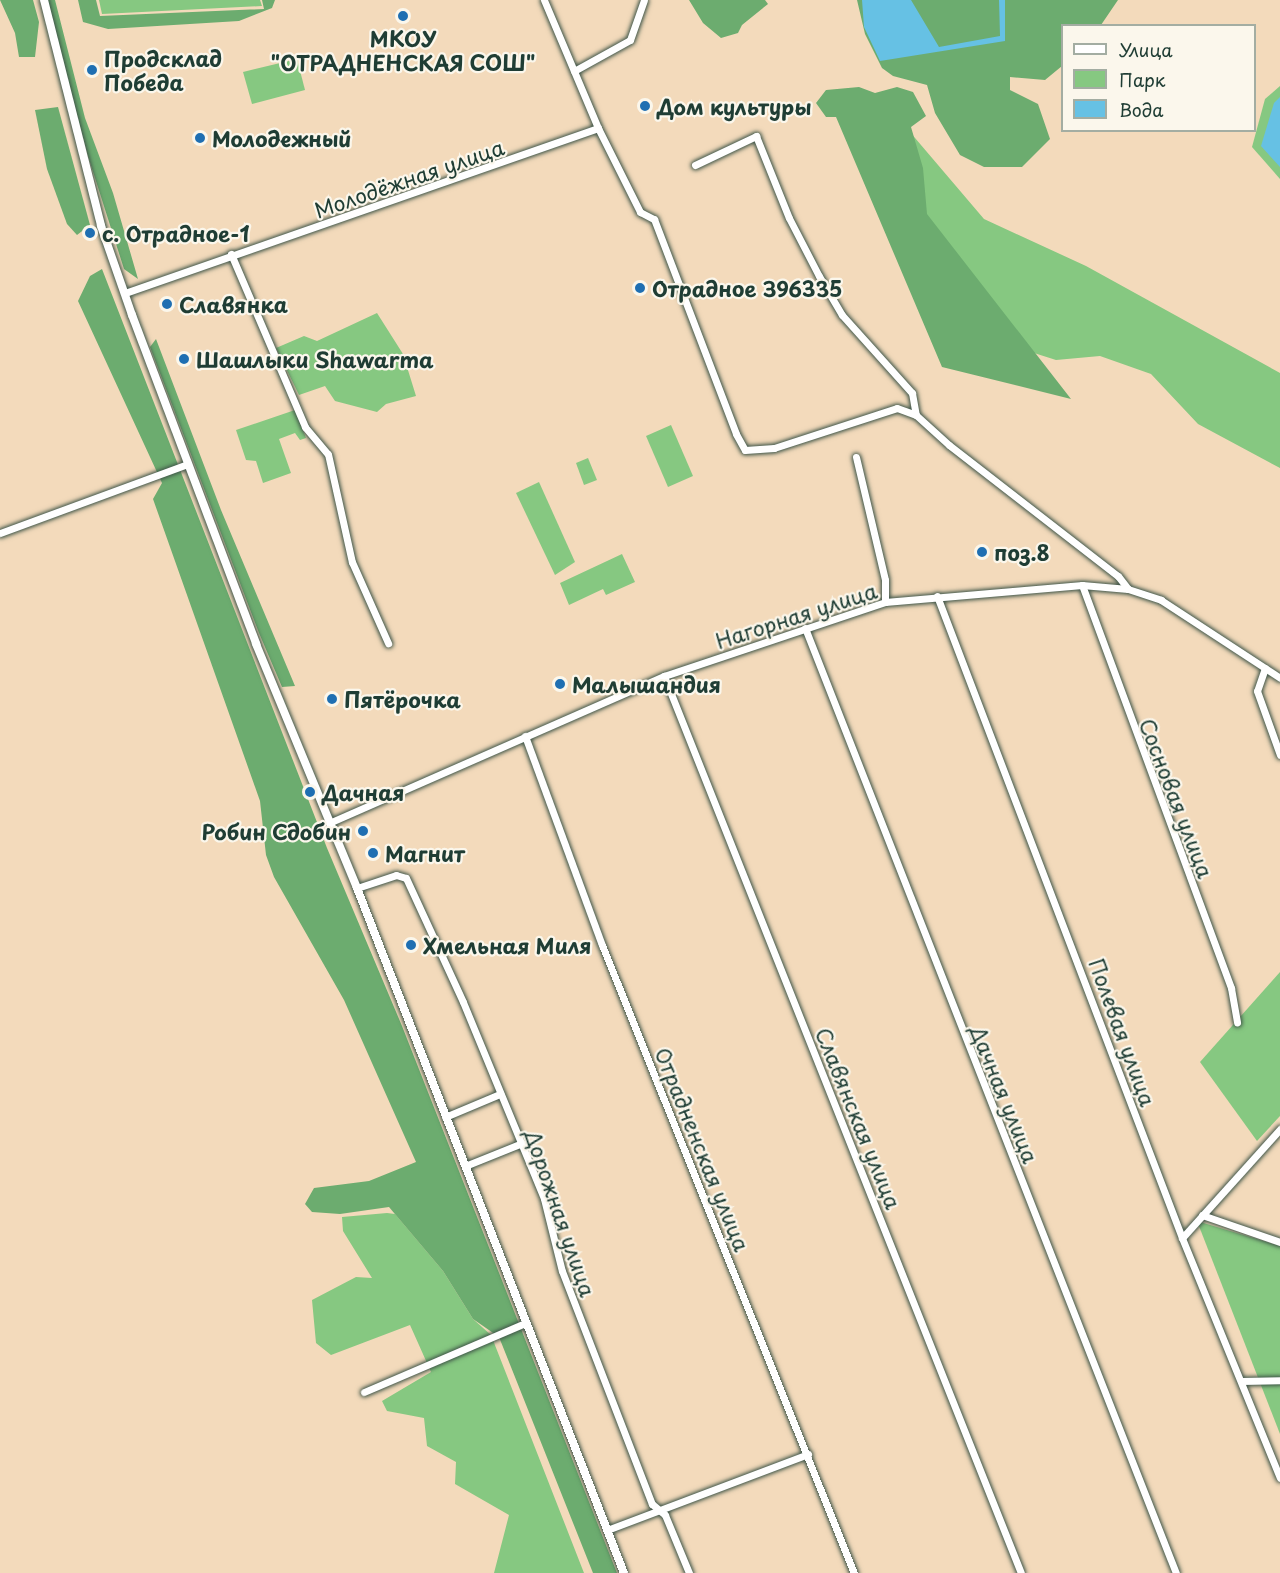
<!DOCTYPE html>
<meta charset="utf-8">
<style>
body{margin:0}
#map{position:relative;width:1280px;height:1573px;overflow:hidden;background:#f3dabb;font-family:"Playpen Sans",sans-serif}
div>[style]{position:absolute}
.green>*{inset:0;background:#86c881}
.forest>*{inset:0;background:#6cac6f}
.water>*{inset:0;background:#66c1e4}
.roads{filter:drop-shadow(0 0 2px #3f5548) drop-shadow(0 0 2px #3f5548)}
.minor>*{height:7px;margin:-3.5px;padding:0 3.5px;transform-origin:3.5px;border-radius:3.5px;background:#fff}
.tertiary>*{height:8px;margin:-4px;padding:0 4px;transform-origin:4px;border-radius:4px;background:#fff}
.dots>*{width:16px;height:16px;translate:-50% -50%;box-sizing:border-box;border:3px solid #fbf7ec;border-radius:50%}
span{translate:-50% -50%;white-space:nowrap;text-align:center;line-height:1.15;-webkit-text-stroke:4.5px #fbf7ec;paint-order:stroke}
.poi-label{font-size:21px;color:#1f3d34;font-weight:700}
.left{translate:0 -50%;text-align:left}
.right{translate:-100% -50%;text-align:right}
.street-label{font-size:21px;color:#1f3d34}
.legend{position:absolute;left:1061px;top:24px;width:195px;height:108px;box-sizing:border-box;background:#fbf7ec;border:2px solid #a3ada2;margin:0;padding:8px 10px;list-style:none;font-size:18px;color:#1f3d34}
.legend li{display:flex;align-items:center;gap:12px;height:30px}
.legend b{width:30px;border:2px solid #a3ada2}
</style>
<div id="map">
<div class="green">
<div style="clip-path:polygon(99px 0,260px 0,262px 6px,102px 14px)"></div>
<div style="clip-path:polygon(297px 59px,305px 90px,252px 104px,243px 72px)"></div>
<div style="clip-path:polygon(1280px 86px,1280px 179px,1252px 147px,1265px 99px)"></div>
<div style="clip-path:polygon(898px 118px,984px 219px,1086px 266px,1280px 373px,1280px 468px,1198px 424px,1151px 374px,1100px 356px,1056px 360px,980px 336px,949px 309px)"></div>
<div style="clip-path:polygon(377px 313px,403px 354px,416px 396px,386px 404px,377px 412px,335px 401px,325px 386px,299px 395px,276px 348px,304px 336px,317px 341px)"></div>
<div style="clip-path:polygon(295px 410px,306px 438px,300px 440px,295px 433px,279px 439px,291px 473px,263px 483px,256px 461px,246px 460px,236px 430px)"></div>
<div style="clip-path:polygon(671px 425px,693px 476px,668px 487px,646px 436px)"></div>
<div style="clip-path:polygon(588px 458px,597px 480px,584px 485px,576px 463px)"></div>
<div style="clip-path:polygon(539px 482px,575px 562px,555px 575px,516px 493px)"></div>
<div style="clip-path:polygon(622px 554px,635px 582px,606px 595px,603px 589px,569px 605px,560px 583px)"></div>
<div style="clip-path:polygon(1280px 972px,1280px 1116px,1257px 1141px,1200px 1062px)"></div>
<div style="clip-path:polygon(387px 1213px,395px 1214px,443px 1271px,473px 1319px,491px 1335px,584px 1573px,494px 1573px,509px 1515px,455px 1484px,456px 1462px,427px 1446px,424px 1418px,387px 1411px,382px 1401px,431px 1372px,410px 1325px,331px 1355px,316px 1343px,312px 1300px,356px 1277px,372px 1278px,343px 1231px,342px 1217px)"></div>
<div style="clip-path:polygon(1197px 1221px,1280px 1246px,1280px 1434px)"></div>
</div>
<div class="forest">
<div style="clip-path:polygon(0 0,33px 0,39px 22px,35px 57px,19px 57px,15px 33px)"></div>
<div style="clip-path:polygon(46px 0,55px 0,85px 118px,113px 193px,138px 279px,124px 269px,88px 156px)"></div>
<div style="clip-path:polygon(78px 0,96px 0,100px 16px,264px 9px,262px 0,275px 0,272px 8px,239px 21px,108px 29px,83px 22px)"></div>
<div style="clip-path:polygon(689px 0,765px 0,768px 4px,742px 25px,738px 33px,721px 38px,703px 23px)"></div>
<div style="clip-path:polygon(857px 0,1118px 0,1101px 25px,1062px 26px,1062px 66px,1045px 80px,1010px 77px,1010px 90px,1038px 104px,1050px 139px,1022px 167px,984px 167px,960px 155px,935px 113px,927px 85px,893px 76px,882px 68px,865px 34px)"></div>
<div style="clip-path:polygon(859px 87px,875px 93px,897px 87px,913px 92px,926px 116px,911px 127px,923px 168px,927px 214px,1071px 399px,942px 367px,836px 117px,826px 117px,816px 103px,826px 90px)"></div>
<div style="clip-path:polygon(58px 107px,90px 225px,77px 235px,67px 224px,47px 169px,35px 110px)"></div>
<div style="clip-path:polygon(102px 269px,327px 848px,402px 1026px,617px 1573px,593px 1573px,499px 1337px,473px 1319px,443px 1271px,389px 1207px,340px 1214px,312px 1212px,305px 1204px,314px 1188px,369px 1181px,416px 1162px,344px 1000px,274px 877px,266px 855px,260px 801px,153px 499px,162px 483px,78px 301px,90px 276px)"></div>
<div style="clip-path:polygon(156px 339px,221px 510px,295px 686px,282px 687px,259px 633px,150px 347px)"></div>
</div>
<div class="water">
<div style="clip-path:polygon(862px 0,911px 0,939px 47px,1000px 36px,999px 0,1005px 0,1005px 41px,880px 61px,864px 27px)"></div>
<div style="clip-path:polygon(1280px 97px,1280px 167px,1261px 146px,1274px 103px)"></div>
</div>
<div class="roads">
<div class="minor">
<div style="left:544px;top:0;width:139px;rotate:67.1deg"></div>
<div style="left:598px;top:128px;width:94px;rotate:63.4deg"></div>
<div style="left:640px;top:212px;width:16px;rotate:27deg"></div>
<div style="left:654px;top:219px;width:230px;rotate:69.1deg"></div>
<div style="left:736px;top:434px;width:18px;rotate:61deg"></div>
<div style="left:745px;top:450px;width:29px;rotate:-4deg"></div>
<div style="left:774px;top:448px;width:129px;rotate:-18deg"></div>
<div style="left:897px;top:408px;width:20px;rotate:20deg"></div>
<div style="left:916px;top:415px;width:45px;rotate:42.3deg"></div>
<div style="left:949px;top:445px;width:214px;rotate:37.8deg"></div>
<div style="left:1118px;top:576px;width:16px;rotate:52deg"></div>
<div style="left:574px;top:71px;width:64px;rotate:-29deg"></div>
<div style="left:630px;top:40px;width:42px;rotate:-70.7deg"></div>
<div style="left:695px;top:165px;width:68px;rotate:-25.4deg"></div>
<div style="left:756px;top:136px;width:88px;rotate:68.1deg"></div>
<div style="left:789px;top:218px;width:65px;rotate:62.7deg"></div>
<div style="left:819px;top:276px;width:45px;rotate:59.5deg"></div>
<div style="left:842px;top:315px;width:105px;rotate:48.1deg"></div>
<div style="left:912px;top:393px;width:22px;rotate:80deg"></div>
<div style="left:231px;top:254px;width:188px;rotate:66.8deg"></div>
<div style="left:305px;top:427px;width:35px;rotate:50deg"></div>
<div style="left:328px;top:454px;width:111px;rotate:77.5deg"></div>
<div style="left:352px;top:562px;width:89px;rotate:66deg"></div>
<div style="left:125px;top:293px;width:501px;rotate:-19.23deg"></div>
<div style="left:856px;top:457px;width:126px;rotate:76.7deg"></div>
<div style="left:885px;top:580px;width:22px;rotate:90deg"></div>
<div style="left:0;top:533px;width:200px;rotate:-20.2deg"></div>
<div style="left:1082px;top:585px;width:430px;rotate:69.7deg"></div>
<div style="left:1231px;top:988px;width:35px;rotate:80deg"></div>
<div style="left:937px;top:596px;width:687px;rotate:69.11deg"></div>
<div style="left:1182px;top:1238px;width:259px;rotate:67.8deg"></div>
<div style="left:805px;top:628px;width:1015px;rotate:68.57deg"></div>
<div style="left:1265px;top:668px;width:24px;rotate:109deg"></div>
<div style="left:1257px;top:691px;width:68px;rotate:70.2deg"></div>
<div style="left:664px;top:676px;width:965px;rotate:68.3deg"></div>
<div style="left:525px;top:736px;width:223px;rotate:69.8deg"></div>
<div style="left:602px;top:945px;width:677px;rotate:68.14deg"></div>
<div style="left:329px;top:823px;width:366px;rotate:-23.7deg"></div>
<div style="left:664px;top:676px;width:233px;rotate:-18.5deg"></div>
<div style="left:885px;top:602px;width:198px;rotate:-4.9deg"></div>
<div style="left:1082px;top:585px;width:46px;rotate:5deg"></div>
<div style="left:1128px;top:589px;width:35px;rotate:18deg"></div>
<div style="left:1161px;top:600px;width:142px;rotate:33.2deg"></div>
<div style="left:357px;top:888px;width:41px;rotate:-18.4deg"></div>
<div style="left:396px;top:875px;width:10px;rotate:17deg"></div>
<div style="left:406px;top:878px;width:136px;rotate:65.3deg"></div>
<div style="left:463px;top:1002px;width:213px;rotate:67.6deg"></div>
<div style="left:544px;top:1199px;width:74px;rotate:76deg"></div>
<div style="left:562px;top:1271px;width:250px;rotate:68.9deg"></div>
<div style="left:652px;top:1504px;width:17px;rotate:40deg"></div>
<div style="left:665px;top:1515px;width:63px;rotate:67.5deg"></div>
<div style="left:445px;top:1117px;width:60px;rotate:-22.7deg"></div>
<div style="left:465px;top:1166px;width:61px;rotate:-22deg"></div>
<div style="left:1202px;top:1215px;width:83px;rotate:19.1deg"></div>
<div style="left:1182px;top:1238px;width:147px;rotate:-48deg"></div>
<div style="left:1241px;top:1381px;width:39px;rotate:-1deg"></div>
<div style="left:364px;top:1392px;width:175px;rotate:-23.2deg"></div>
<div style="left:607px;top:1530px;width:215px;rotate:-20.7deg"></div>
</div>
<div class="tertiary">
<div style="left:44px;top:0;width:233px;rotate:75.8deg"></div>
<div style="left:101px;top:226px;width:94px;rotate:70.8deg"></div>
<div style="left:132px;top:315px;width:352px;rotate:69.3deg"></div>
<div style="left:256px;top:644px;width:264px;rotate:67.5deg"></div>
<div style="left:357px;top:888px;width:735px;rotate:68.71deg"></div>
</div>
</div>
<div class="dots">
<div style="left:403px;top:16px;background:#1f6fb2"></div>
<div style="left:92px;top:70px;background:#1f6fb2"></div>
<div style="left:645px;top:106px;background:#1f6fb2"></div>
<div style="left:200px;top:138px;background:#1f6fb2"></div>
<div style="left:90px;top:233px;background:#1f6fb2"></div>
<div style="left:640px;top:288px;background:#1f6fb2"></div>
<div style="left:167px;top:304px;background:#1f6fb2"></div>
<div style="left:184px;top:359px;background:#1f6fb2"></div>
<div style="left:982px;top:552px;background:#1f6fb2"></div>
<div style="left:560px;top:684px;background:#1f6fb2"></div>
<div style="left:332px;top:699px;background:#1f6fb2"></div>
<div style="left:310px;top:792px;background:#1f6fb2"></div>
<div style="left:363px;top:831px;background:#1f6fb2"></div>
<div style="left:373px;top:853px;background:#1f6fb2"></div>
<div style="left:411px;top:945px;background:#1f6fb2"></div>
</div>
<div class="poi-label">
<span style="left:403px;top:50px">МКОУ<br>"ОТРАДНЕНСКАЯ СОШ"</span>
<span class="left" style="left:104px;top:70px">Продсклад<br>Победа</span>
<span class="left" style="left:657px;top:106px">Дом культуры</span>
<span class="left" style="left:212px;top:138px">Молодежный</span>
<span class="left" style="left:102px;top:233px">с. Отрадное-1</span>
<span class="left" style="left:652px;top:288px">Отрадное 396335</span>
<span class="left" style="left:179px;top:304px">Славянка</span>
<span class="left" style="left:196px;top:359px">Шашлыки Shawarma</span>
<span class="left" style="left:994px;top:552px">поз.8</span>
<span class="left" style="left:572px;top:684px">Малышандия</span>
<span class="left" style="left:344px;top:699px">Пятёрочка</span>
<span class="left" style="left:322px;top:792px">Дачная</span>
<span class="right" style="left:351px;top:831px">Робин Сдобин</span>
<span class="left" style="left:385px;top:853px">Магнит</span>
<span class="left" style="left:423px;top:945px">Хмельная Миля</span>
</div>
<div class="street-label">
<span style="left:409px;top:178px;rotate:-19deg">Молодёжная улица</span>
<span style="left:796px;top:615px;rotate:-18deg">Нагорная улица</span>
<span style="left:1177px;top:798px;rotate:69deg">Сосновая улица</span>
<span style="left:1123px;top:1032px;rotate:70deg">Полевая улица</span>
<span style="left:1005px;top:1094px;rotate:68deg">Дачная улица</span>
<span style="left:859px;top:1118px;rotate:68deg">Славянская улица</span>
<span style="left:703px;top:1149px;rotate:68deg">Отрадненская улица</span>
<span style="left:561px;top:1213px;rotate:71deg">Дорожная улица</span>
</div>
<ul class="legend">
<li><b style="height:8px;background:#fff"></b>Улица</li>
<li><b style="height:16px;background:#86c881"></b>Парк</li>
<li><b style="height:16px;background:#66c1e4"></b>Вода</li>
</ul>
</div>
